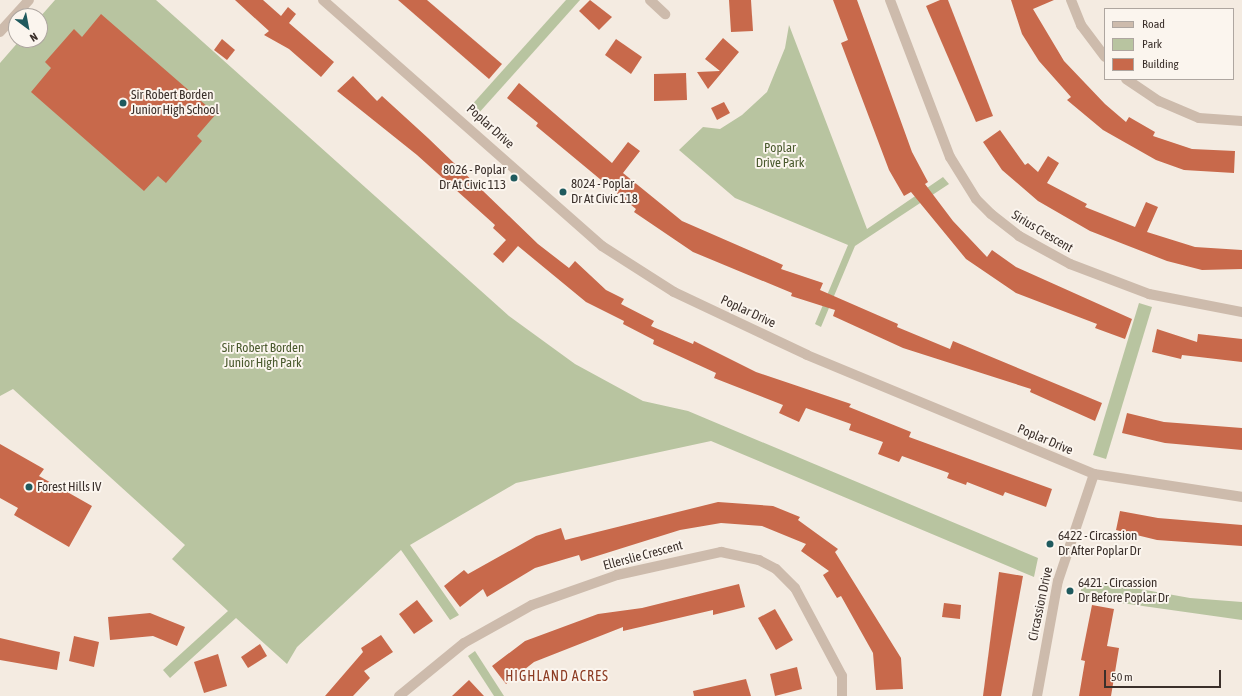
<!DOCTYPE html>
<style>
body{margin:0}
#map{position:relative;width:1242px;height:696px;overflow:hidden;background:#f4ebe1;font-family:"Asap Condensed",sans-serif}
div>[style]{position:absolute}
.green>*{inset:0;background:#b8c4a0}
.building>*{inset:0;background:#c8694b}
.minor>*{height:10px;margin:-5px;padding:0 5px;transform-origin:5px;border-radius:5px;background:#cdbbac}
.dots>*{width:11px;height:11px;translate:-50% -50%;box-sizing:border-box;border:2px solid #fbf5ee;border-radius:50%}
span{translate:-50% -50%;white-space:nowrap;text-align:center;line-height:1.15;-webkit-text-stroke:4px #fbf5ee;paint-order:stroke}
.poi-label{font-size:13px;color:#3b302b}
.left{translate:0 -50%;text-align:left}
.right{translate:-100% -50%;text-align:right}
.street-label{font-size:13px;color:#3b302b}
.park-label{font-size:13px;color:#4a5a2e}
.neighbourhood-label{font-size:14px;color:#8c3b22;letter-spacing:1px}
.legend{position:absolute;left:1104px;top:8px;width:130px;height:72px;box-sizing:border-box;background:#fbf5ee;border:1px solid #aea6a0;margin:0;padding:5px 7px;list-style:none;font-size:12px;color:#3b302b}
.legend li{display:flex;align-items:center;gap:8px;height:20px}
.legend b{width:20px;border:1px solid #aea6a0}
.north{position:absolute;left:8px;top:8px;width:40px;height:40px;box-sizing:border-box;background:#fbf5ee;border:1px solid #aea6a0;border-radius:50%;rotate:148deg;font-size:11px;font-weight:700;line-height:16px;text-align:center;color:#3b302b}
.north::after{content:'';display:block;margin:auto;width:14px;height:18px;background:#1f5a5e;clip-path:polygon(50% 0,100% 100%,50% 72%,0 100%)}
.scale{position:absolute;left:1104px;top:670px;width:117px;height:18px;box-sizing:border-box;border:2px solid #3b302b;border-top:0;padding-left:5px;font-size:12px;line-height:14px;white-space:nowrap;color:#3b302b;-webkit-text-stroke:3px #fbf5ee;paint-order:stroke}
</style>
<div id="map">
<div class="green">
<div style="clip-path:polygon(55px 0,156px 0,509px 316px,575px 364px,643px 401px,688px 411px,1038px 558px,1034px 577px,711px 441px,516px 483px,410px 545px,459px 615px,450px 620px,401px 550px,297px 647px,287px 664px,236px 618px,170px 678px,163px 670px,228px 611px,172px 559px,185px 545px,13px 389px,0 396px,0 63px,20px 40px,40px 40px,40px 17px)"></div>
<div style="clip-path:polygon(566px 0,580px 0,477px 115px,469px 108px)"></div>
<div style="clip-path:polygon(789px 25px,867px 229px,943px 177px,949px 184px,855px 246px,821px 327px,815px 324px,848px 245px,735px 198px,679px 150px,703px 127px,720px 129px,742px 115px,767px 92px,785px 48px)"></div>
<div style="clip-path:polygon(1139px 303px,1152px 307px,1106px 459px,1093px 455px)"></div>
<div style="clip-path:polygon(1084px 579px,1190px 598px,1242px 602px,1242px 620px,1079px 597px)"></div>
<div style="clip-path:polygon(475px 651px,504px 696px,494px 696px,468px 656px)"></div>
</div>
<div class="building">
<div style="clip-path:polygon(235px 0,263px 0,281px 16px,288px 7px,296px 14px,289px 23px,334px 62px,321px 77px,289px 49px,264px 35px,269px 31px)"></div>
<div style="clip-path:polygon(398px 0,427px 0,502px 64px,489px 79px)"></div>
<div style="clip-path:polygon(590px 0,612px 17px,599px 30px,579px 11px)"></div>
<div style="clip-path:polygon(729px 0,751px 0,753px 31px,731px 32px)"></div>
<div style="clip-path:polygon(833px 0,857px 0,912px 152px,928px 182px,925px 184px,953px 221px,987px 257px,992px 250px,1016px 267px,1132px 319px,1125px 339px,1095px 328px,1097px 324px,1016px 293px,966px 259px,911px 192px,904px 196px,889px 170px,841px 43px,848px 40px)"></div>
<div style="clip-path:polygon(940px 0,948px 0,993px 116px,976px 122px,926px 6px)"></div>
<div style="clip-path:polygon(1011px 0,1054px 0,1033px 9px,1064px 61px,1105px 104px,1126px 122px,1129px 117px,1155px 132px,1153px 136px,1192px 149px,1235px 151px,1234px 173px,1184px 170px,1156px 160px,1103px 130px,1067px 100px,1071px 97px,1039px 61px,1022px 34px)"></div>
<div style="clip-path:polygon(101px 14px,216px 114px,197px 136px,202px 141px,166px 183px,158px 176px,144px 191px,31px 92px,51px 68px,45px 62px,74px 29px,82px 37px)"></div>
<div style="clip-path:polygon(723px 38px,739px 52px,708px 89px,697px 72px,720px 71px,705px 59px)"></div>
<div style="clip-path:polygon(222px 39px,235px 50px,227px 60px,214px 50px)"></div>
<div style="clip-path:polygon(616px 39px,642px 57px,631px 74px,605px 55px)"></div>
<div style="clip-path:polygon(686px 73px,687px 100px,654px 101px,654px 74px)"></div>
<div style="clip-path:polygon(353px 76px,377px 101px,382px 96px,428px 138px,538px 244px,569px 268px,575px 261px,606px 290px,624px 299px,621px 304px,654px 321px,651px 326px,693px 344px,694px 341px,756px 372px,851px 404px,849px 407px,911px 432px,909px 437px,1052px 489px,1046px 507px,1005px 492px,1003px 496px,967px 482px,966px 485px,947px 478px,949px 473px,902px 456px,899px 462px,878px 454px,883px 442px,849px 430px,851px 424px,806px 408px,799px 422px,779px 413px,783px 405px,714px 378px,716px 373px,653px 344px,654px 340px,623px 324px,624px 321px,586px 302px,518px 246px,503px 263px,493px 254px,506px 240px,493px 228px,495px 225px,417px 155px,337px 91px)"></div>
<div style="clip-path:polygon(519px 83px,612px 163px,628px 142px,640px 151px,623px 173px,682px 221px,783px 265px,781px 269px,823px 283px,820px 290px,898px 324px,897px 327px,950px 349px,953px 341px,1102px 403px,1095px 421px,1030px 392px,1031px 389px,903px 348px,833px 316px,835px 310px,791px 296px,792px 293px,693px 252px,634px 212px,636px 209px,536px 126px,538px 123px,507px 98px)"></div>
<div style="clip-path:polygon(724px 102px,730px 113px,717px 120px,711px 108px)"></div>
<div style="clip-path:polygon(1000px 130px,1025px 165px,1028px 163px,1038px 172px,1048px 156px,1059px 163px,1047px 183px,1087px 204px,1085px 207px,1135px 227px,1146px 202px,1158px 207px,1147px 232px,1195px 247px,1242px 250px,1242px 269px,1202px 270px,1167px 261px,1090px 231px,1038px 201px,1002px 170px,983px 142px)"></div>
<div style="clip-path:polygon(1157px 329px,1197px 342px,1198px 334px,1242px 339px,1242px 362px,1182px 355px,1181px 359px,1152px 352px)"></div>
<div style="clip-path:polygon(1127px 413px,1164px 422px,1242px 428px,1242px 450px,1165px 443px,1122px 433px)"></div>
<div style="clip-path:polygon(0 444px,44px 469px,39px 476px,92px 506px,69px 547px,14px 515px,18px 508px,0 498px)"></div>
<div style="clip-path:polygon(718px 502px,773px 506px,800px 517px,798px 520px,838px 549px,835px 552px,901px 658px,903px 689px,876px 690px,873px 653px,841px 596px,837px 598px,823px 575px,829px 571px,801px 551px,806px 544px,762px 526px,721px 523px,680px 530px,581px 561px,579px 555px,535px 568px,487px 597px,483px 589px,460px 607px,444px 586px,464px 570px,468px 574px,536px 536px,561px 528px,565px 540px)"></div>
<div style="clip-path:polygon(1120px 511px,1158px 518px,1242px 525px,1242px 546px,1157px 540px,1116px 530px)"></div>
<div style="clip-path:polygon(999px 572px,1023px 576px,1001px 696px,983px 696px)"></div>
<div style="clip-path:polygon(739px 584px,745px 607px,713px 615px,713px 610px,623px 631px,623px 627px,534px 662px,506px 684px,492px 666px,525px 641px,598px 614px,642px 608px)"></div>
<div style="clip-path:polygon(417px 600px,433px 621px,414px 634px,399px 614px)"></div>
<div style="clip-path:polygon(944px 603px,961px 605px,960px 619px,942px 617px)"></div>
<div style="clip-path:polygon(1092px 605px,1114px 609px,1107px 646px,1119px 648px,1111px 696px,1079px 696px,1085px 661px,1081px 660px)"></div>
<div style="clip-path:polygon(775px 609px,793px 640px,776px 650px,758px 618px)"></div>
<div style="clip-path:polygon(150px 613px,185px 627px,177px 646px,153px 636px,110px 640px,108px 617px)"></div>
<div style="clip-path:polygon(381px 635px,393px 652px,364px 671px,370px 678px,353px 696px,325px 696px,363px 652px,361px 648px)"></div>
<div style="clip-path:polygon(74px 636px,99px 642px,94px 667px,69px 661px)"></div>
<div style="clip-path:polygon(0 638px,60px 652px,57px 670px,0 660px)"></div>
<div style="clip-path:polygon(260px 644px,267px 656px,248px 668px,241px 657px)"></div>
<div style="clip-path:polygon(218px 654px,227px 686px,204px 693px,194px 662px)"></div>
<div style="clip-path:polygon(797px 667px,802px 689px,775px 696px,770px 674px)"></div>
<div style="clip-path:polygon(746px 679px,751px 696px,694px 696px,693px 691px)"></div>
<div style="clip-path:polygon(469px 680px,484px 696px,452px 696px)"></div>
</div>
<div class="minor">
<div style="left:323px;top:0;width:372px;rotate:41.4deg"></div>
<div style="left:602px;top:246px;width:85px;rotate:32.6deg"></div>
<div style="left:674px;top:292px;width:147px;rotate:25.3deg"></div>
<div style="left:807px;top:355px;width:311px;rotate:22.5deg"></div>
<div style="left:1094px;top:474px;width:150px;rotate:8.8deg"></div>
<div style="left:650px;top:0;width:21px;rotate:43deg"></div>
<div style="left:890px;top:0;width:168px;rotate:69.1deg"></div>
<div style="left:950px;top:157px;width:49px;rotate:58.2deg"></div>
<div style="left:976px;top:199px;width:21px;rotate:45deg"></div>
<div style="left:991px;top:214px;width:36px;rotate:38deg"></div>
<div style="left:1019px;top:236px;width:58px;rotate:28.8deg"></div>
<div style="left:1070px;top:264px;width:85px;rotate:20.8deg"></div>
<div style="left:1149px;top:294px;width:95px;rotate:11deg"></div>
<div style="left:1071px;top:0;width:27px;rotate:68deg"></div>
<div style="left:1081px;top:25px;width:40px;rotate:53deg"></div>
<div style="left:0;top:32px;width:43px;rotate:-47.8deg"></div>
<div style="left:1126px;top:79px;width:40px;rotate:34deg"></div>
<div style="left:1159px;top:101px;width:43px;rotate:23deg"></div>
<div style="left:1199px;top:118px;width:43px;rotate:4deg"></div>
<div style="left:399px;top:696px;width:84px;rotate:-39.2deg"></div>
<div style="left:464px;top:643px;width:78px;rotate:-29.2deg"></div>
<div style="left:532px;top:605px;width:90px;rotate:-19.4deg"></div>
<div style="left:617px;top:575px;width:107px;rotate:-12.5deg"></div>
<div style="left:721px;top:552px;width:39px;rotate:12deg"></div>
<div style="left:759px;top:560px;width:19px;rotate:28deg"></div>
<div style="left:776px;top:569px;width:27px;rotate:45deg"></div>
<div style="left:795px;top:588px;width:100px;rotate:61.9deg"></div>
<div style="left:842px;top:676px;width:20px;rotate:90deg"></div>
<div style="left:1037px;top:696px;width:117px;rotate:-79.7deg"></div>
<div style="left:1058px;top:581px;width:113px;rotate:-71.4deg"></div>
</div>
<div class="dots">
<div style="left:123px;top:103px;background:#1f5a5e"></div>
<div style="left:514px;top:178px;background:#1f5a5e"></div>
<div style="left:563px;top:192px;background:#1f5a5e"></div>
<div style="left:29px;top:487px;background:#1f5a5e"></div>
<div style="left:1050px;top:544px;background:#1f5a5e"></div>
<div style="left:1070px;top:591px;background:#1f5a5e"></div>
</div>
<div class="poi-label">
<span class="left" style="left:131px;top:103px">Sir Robert Borden<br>Junior High School</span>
<span class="right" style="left:506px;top:178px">8026 - Poplar<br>Dr At Civic 113</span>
<span class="left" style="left:571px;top:192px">8024 - Poplar<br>Dr At Civic 118</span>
<span class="left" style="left:37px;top:487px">Forest Hills IV</span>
<span class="left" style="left:1058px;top:544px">6422 - Circassion<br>Dr After Poplar Dr</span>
<span class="left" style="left:1078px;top:591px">6421 - Circassion<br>Dr Before Poplar Dr</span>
</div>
<div class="street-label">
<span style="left:490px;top:127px;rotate:42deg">Poplar Drive</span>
<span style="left:1042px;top:232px;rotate:31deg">Sirius Crescent</span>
<span style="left:748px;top:312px;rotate:25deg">Poplar Drive</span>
<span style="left:1045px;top:440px;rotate:23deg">Poplar Drive</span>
<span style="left:643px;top:556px;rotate:-15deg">Ellerslie Crescent</span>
<span style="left:1041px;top:604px;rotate:-78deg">Circassion Drive</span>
</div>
<div class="park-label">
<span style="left:780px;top:156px">Poplar<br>Drive Park</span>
<span style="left:263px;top:356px">Sir Robert Borden<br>Junior High Park</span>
</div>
<div class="neighbourhood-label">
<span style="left:557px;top:676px">HIGHLAND ACRES</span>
</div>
<ul class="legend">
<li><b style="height:5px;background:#cdbbac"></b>Road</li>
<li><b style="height:11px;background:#b8c4a0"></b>Park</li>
<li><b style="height:11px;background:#c8694b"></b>Building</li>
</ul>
<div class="north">N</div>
<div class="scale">50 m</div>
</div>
